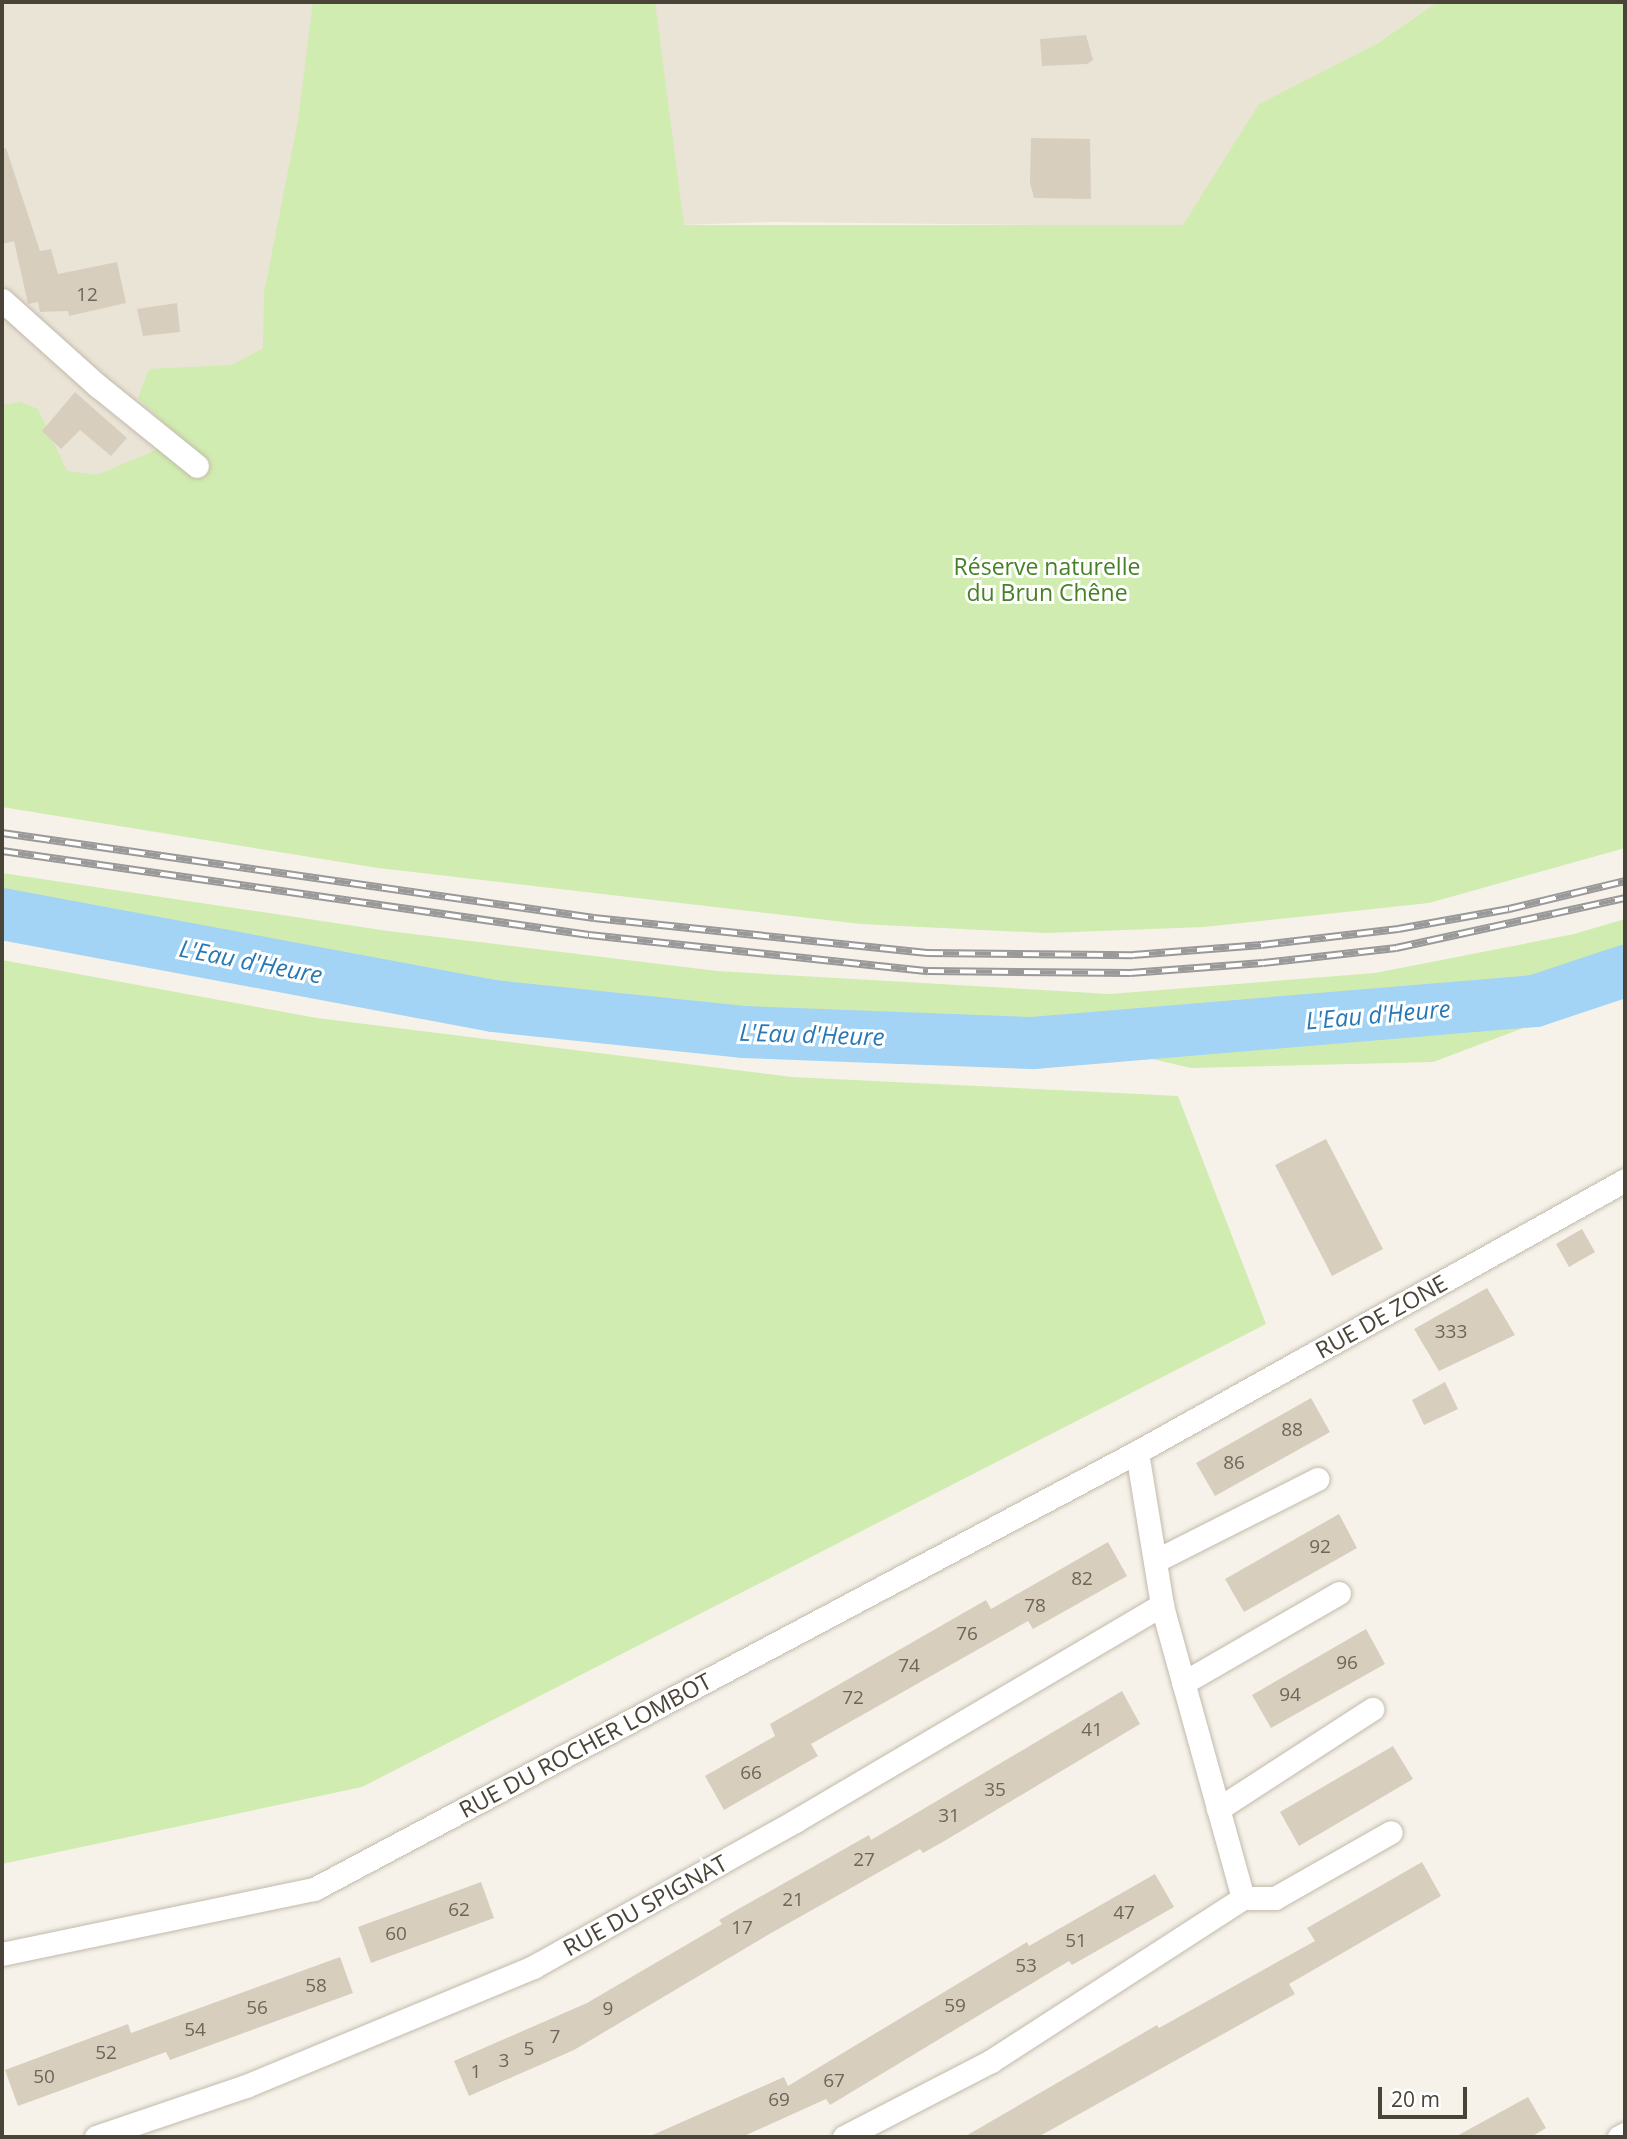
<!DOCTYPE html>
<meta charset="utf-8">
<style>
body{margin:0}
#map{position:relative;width:1627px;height:2139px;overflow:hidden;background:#f6f2ea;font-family:"Open Sans",sans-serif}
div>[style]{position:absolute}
.residential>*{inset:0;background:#eae4d7}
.green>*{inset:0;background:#d0ecb0}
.river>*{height:52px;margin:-26px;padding:0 26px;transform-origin:26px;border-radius:26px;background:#a3d3f5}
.building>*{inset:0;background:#d8cebe}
.roads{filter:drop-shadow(0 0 2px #c2baab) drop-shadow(0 0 2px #c2baab)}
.minor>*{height:23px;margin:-11.5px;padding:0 11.5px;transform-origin:11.5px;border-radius:11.5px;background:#fff}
.rail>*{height:8px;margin-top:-4px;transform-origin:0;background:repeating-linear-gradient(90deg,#fff 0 16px,#999 0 32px);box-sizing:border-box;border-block:2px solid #999}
span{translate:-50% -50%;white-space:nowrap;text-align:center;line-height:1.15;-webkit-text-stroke:6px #fff;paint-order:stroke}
.number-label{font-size:19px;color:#6e6659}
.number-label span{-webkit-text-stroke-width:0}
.park-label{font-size:23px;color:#478125}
.street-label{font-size:23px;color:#4a4337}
.water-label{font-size:24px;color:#2778b5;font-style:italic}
.frame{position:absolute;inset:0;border:4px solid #4a4337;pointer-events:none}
.scale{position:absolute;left:1378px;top:2087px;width:89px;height:32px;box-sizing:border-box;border:4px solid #4a4337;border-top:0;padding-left:9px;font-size:21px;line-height:24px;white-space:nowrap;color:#4a4337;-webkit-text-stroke:5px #fff;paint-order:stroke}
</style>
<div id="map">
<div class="residential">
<div style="clip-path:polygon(2px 2px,361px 2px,277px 389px,127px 568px,2px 494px)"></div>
<div style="clip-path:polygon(628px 2px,1437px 2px,1378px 43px,1259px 104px,1241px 175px,1218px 227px,773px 222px,679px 225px)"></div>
</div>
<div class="green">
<div style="clip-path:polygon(313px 2px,655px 2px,684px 225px,1183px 225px,1259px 104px,1378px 43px,1437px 2px,1625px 2px,1625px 848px,1429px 903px,1204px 927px,1046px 933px,861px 924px,378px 868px,2px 807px,2px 405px,20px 402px,38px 409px,67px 471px,97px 475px,172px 443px,162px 421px,138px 398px,149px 369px,232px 365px,263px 348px,264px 293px,298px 120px)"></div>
<div style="clip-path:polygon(2px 873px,388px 931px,717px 971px,1110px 994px,1375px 973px,1574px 934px,1625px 919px,1625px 990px,1433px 1062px,1191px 1068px,997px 1023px,587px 997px,2px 898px)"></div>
<div style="clip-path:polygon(2px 960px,317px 1018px,792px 1077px,1178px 1096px,1266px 1324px,362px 1787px,2px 1864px)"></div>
</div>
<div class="river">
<div style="left:2px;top:914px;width:500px;rotate:10.6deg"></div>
<div style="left:493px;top:1006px;width:251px;rotate:5.9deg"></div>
<div style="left:743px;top:1032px;width:290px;rotate:2.2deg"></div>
<div style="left:1033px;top:1043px;width:504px;rotate:-4.78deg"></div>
<div style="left:1535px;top:1001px;width:95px;rotate:-18.4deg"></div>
</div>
<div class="building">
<div style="clip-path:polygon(1086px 35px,1093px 60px,1087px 64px,1042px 66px,1040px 39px)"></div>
<div style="clip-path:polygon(1031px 138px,1090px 139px,1091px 199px,1034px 198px,1030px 183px)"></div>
<div style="clip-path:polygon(6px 148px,40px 251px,51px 249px,58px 274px,117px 262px,126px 303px,69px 316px,68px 311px,40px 312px,38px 302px,28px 304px,14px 241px,2px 244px,2px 149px)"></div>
<div style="clip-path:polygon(177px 303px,180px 332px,143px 336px,137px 309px)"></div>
<div style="clip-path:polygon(75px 392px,127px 438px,111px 456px,80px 430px,61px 449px,42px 431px)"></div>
<div style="clip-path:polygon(1326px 1139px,1383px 1249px,1332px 1276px,1275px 1165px)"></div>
<div style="clip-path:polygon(1582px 1229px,1595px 1252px,1569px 1267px,1556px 1244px)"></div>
<div style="clip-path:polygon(1487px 1288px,1515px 1335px,1439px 1371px,1414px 1329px)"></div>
<div style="clip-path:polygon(1445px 1382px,1458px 1409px,1424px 1425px,1412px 1400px)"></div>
<div style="clip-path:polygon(1311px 1398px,1330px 1432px,1215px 1496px,1196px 1463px)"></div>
<div style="clip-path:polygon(1339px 1514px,1357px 1548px,1244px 1612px,1225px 1579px)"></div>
<div style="clip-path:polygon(1108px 1542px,1127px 1576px,1033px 1629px,1028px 1621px,811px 1744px,818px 1756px,724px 1810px,705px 1776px,775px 1736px,770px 1724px,986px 1600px,991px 1609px)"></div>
<div style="clip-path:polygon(1366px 1629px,1385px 1664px,1271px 1728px,1252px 1695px)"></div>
<div style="clip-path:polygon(1122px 1691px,1140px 1724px,946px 1840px,923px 1853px,920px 1849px,766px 1936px,574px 2050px,469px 2096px,454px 2061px,587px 2003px,722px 1924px,719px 1920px,869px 1835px,871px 1840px)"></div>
<div style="clip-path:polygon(1393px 1746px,1413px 1779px,1299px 1846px,1280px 1812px)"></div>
<div style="clip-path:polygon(1422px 1862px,1441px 1896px,1289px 1984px,1295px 1994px,1038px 2137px,964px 2137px,1157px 2025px,1159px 2028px,1315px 1941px,1307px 1928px)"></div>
<div style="clip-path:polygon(1155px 1874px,1174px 1907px,1072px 1965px,1069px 1961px,830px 2105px,826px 2099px,742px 2137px,648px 2137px,784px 2077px,788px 2086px,1027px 1942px,1029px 1946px)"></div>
<div style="clip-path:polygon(481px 1882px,494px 1918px,371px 1963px,358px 1927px)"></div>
<div style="clip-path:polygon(340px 1957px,353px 1993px,170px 2060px,166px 2052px,18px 2106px,5px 2070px,128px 2024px,131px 2033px)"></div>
<div style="clip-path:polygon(1528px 2097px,1546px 2128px,1531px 2137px,1455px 2137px)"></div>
</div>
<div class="roads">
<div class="minor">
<div style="left:2px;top:300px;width:129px;rotate:41.9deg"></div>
<div style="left:98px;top:386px;width:127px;rotate:38.9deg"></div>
<div style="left:1155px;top:1561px;width:182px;rotate:-26.8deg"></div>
<div style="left:1183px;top:1683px;width:180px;rotate:-30deg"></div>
<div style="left:1218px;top:1809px;width:184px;rotate:-33deg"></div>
<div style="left:1243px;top:1898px;width:32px"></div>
<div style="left:1275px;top:1898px;width:133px;rotate:-29.6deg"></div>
<div style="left:2px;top:1954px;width:319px;rotate:-11.8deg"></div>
<div style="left:314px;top:1889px;width:932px;rotate:-27.97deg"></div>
<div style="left:1137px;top:1452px;width:559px;rotate:-29.13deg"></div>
<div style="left:96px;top:2137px;width:158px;rotate:-18.8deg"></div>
<div style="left:246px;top:2086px;width:311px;rotate:-22.5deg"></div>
<div style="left:533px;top:1967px;width:300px;rotate:-29.1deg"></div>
<div style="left:795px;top:1821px;width:426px;rotate:-30.5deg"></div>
<div style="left:844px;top:2137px;width:165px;rotate:-27.3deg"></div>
<div style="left:991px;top:2061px;width:300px;rotate:-32.9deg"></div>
<div style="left:1243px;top:1898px;width:304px;rotate:-105.5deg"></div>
<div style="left:1162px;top:1605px;width:155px;rotate:-99.3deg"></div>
<div style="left:1619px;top:2137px;width:7px;rotate:-27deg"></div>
</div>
</div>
<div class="rail">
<div style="left:2px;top:833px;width:598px;rotate:8.17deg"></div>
<div style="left:594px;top:918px;width:335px;rotate:6deg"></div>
<div style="left:927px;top:953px;width:206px;rotate:0.6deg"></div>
<div style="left:1133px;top:955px;width:129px;rotate:-4.4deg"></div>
<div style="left:1262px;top:945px;width:137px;rotate:-6.7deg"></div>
<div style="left:1398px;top:929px;width:113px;rotate:-10.2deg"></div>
<div style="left:1509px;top:909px;width:119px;rotate:-13.6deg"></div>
<div style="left:2px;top:851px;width:593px;rotate:8.14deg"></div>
<div style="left:589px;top:935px;width:341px;rotate:6.1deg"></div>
<div style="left:928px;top:971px;width:202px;rotate:0.6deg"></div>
<div style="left:1130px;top:973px;width:133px;rotate:-4.3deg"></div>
<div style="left:1263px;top:963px;width:134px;rotate:-6.4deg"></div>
<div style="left:1396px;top:948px;width:234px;rotate:-12.3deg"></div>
</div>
<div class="number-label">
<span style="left:87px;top:295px">12</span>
<span style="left:1451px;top:1332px">333</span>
<span style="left:1292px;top:1430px">88</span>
<span style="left:1234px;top:1463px">86</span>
<span style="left:1320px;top:1547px">92</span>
<span style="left:1082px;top:1579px">82</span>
<span style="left:1035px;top:1606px">78</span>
<span style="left:967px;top:1634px">76</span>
<span style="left:1347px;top:1663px">96</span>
<span style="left:909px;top:1666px">74</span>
<span style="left:1290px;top:1695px">94</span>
<span style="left:853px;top:1698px">72</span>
<span style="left:1092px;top:1730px">41</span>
<span style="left:751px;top:1773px">66</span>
<span style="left:995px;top:1790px">35</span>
<span style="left:949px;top:1816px">31</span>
<span style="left:864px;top:1860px">27</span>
<span style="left:793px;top:1900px">21</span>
<span style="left:459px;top:1910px">62</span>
<span style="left:1124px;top:1913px">47</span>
<span style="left:742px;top:1928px">17</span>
<span style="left:396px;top:1934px">60</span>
<span style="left:1076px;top:1941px">51</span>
<span style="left:1026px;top:1966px">53</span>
<span style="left:316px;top:1986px">58</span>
<span style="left:955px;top:2006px">59</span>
<span style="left:257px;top:2008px">56</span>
<span style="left:608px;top:2009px">9</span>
<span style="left:195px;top:2030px">54</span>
<span style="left:555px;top:2037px">7</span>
<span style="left:529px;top:2049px">5</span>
<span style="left:106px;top:2053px">52</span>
<span style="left:504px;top:2061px">3</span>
<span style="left:476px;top:2072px">1</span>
<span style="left:44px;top:2077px">50</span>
<span style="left:834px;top:2081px">67</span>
<span style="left:779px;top:2100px">69</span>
</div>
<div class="park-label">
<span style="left:1047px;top:579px">Réserve naturelle<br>du Brun Chêne</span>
</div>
<div class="street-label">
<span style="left:1381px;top:1316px;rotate:-29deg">RUE DE ZONE</span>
<span style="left:585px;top:1745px;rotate:-28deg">RUE DU ROCHER LOMBOT</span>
<span style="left:645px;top:1905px;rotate:-29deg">RUE DU SPIGNAT</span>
</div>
<div class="water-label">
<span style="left:251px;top:961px;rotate:11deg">L'Eau d'Heure</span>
<span style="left:1378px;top:1014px;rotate:-5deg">L'Eau d'Heure</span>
<span style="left:812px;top:1034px;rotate:2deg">L'Eau d'Heure</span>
</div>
<div class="frame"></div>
<div class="scale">20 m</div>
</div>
